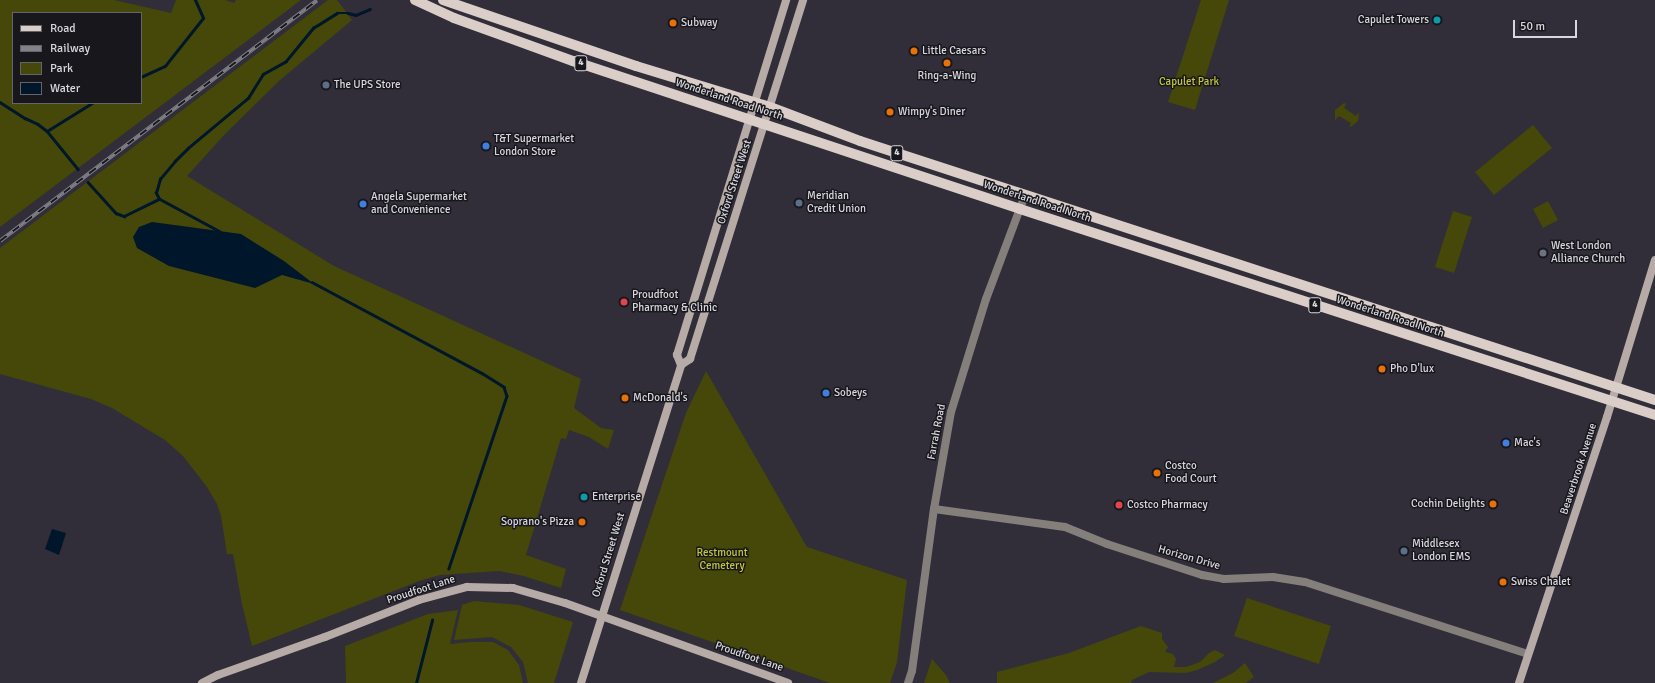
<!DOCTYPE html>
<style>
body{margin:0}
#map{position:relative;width:1655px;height:683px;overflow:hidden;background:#312e39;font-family:Signika,sans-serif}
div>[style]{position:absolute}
.green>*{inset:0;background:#454808}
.water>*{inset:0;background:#00162a}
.stream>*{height:2.5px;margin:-1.25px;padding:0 1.25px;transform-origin:1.25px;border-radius:1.25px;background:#00162a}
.street>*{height:8px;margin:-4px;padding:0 4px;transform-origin:4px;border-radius:4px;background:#857f7c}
.secondary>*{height:8px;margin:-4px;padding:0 4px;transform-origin:4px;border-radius:4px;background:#b6aba6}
.primary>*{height:10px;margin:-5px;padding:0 5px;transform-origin:5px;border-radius:5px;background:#dbcdc7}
.rail>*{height:4px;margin-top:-2px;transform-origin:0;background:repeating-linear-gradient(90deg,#18171c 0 8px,#828089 0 16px);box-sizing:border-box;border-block:1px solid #828089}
.dots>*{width:11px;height:11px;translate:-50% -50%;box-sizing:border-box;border:2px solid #18171c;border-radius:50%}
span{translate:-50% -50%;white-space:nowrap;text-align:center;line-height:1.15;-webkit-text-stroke:3px #18171c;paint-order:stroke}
.shield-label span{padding:1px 3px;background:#18171c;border:1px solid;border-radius:3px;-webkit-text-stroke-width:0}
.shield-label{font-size:10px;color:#d8d7de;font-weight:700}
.poi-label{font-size:11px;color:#d8d7de}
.right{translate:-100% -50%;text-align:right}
.left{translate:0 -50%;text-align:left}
.park-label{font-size:11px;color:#c2c83a}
.street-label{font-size:11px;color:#d8d7de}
.legend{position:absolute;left:12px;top:12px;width:130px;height:92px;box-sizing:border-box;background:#18171c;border:1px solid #65646a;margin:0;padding:5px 7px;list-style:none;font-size:12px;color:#d8d7de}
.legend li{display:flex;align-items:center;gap:8px;height:20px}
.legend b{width:20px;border:1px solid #65646a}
.scale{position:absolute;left:1513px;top:20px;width:64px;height:18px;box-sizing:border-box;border:2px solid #d8d7de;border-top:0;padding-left:5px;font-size:12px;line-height:14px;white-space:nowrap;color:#d8d7de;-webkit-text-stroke:3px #18171c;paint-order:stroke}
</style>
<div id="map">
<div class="green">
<div style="clip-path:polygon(evenodd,0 0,114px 0,171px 13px,176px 0,225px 0,234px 3px,236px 0,301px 0,0 227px,0 0,13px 13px,141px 13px,141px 103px,13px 103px,13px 13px)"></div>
<div style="clip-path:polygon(328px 0,337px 0,352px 20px,280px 80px,225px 134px,187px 176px,334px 266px,581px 379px,574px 408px,601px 428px,614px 430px,608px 449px,589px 437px,569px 430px,566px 439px,561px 438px,526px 555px,566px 569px,561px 588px,524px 576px,499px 571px,440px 575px,422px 580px,252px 646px,242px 604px,233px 554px,227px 554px,221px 516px,217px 504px,207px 487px,183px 456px,165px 440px,112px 408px,91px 399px,0 374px,0 248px)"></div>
<div style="clip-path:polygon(1201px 0,1229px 0,1195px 110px,1168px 102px)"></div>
<div style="clip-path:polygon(1344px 103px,1346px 104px,1344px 108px,1356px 116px,1359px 112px,1358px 121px,1352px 126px,1349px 127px,1351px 123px,1339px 116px,1335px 120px,1335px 110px)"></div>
<div style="clip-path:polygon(1533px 125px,1552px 148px,1494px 195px,1475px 172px)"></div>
<div style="clip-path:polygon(1548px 201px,1558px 220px,1543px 228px,1533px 209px)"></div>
<div style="clip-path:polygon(1453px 211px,1472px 217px,1454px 273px,1435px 267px)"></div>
<div style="clip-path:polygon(706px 371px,807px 547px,907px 580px,897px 662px,890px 683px,830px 683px,620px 610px,686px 413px)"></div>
<div style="clip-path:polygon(1247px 598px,1331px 626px,1319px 664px,1234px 636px)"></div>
<div style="clip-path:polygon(474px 601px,519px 605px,573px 622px,554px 683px,528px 683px,523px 662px,511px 647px,492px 637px,454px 640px,462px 605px)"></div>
<div style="clip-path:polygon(458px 610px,450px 644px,470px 642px,493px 642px,508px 650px,519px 665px,523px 683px,346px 683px,345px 646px,428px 614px)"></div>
<div style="clip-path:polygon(1141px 626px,1162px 633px,1162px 639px,1168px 647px,1165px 652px,1173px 654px,1176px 659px,1174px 667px,1186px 667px,1200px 662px,1209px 653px,1215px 650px,1225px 655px,1215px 662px,1197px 670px,1186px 673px,1149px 672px,1132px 680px,1131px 683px,997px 683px,997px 672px,1069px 653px)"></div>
<div style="clip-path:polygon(932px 659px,946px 675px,950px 683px,924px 683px)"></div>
<div style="clip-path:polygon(1245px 663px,1254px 677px,1246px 683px,1213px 683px,1233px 673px)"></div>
</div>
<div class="water">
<div style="clip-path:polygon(152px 222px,241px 234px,284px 261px,314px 284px,282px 275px,255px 288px,169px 266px,137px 248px,133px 237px,139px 227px)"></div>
<div style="clip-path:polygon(52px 529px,66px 533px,59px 555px,45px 549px)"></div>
</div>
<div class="stream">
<div style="left:141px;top:77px;width:26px;rotate:-25deg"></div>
<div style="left:165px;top:66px;width:61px;rotate:-51.6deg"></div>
<div style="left:203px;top:18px;width:20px;rotate:-114deg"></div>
<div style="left:0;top:102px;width:30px;rotate:33deg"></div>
<div style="left:25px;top:118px;width:14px;rotate:25deg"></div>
<div style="left:38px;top:124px;width:11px;rotate:38deg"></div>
<div style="left:47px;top:131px;width:49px;rotate:50.8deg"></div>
<div style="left:47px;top:131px;width:53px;rotate:-31.9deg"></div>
<div style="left:88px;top:182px;width:42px;rotate:47.9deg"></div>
<div style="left:116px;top:213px;width:9px;rotate:21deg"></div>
<div style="left:124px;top:216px;width:39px;rotate:-26deg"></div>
<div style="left:220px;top:232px;width:69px;rotate:-151.6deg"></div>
<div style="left:159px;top:199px;width:7px;rotate:-117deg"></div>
<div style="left:156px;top:193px;width:15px;rotate:-74deg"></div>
<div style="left:160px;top:179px;width:23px;rotate:-50deg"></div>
<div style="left:175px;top:161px;width:18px;rotate:-45deg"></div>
<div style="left:188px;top:148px;width:78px;rotate:-39.8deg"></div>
<div style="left:248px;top:98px;width:28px;rotate:-58deg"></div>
<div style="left:263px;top:74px;width:26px;rotate:-29deg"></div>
<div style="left:286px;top:61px;width:43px;rotate:-50.7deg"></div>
<div style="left:313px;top:28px;width:28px;rotate:-32deg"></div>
<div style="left:337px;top:13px;width:11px"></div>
<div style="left:348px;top:13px;width:8px;rotate:14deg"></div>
<div style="left:356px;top:15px;width:15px;rotate:-23deg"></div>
<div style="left:312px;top:282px;width:193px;rotate:28.2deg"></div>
<div style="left:482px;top:373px;width:26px;rotate:32deg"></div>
<div style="left:504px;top:387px;width:9px;rotate:72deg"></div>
<div style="left:507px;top:396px;width:182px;rotate:108.6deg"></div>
<div style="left:416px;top:683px;width:65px;rotate:-75.7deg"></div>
</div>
<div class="street">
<div style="left:934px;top:509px;width:132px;rotate:7.8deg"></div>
<div style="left:1065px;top:527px;width:45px;rotate:22deg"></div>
<div style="left:1107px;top:544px;width:100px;rotate:18.1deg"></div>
<div style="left:1202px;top:575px;width:22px;rotate:10deg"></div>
<div style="left:1224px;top:579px;width:49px;rotate:-2.3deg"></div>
<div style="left:1273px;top:577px;width:32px;rotate:9deg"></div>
<div style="left:1305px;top:582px;width:234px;rotate:17.9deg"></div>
<div style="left:908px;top:683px;width:13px;rotate:-72deg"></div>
<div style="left:912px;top:671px;width:163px;rotate:-82.3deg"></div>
<div style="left:934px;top:509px;width:98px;rotate:-80.1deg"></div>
<div style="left:951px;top:412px;width:118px;rotate:-72.8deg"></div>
<div style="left:986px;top:299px;width:111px;rotate:-69.4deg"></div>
</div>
<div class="secondary">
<div style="left:681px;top:365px;width:11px;rotate:-34deg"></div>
<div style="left:690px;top:359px;width:376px;rotate:-72.5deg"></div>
<div style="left:202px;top:683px;width:18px;rotate:-27deg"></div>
<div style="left:218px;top:675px;width:114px;rotate:-19.6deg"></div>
<div style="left:325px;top:637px;width:101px;rotate:-21.5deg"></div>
<div style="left:419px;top:600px;width:50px;rotate:-15.2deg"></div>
<div style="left:467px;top:587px;width:46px;rotate:1.2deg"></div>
<div style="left:513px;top:588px;width:54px;rotate:16.1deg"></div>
<div style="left:565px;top:603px;width:237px;rotate:19.7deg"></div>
<div style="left:581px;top:683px;width:333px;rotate:-72.5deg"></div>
<div style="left:681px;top:365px;width:11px;rotate:-112deg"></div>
<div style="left:677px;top:355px;width:371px;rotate:-72.9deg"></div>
<div style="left:1519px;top:683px;width:280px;rotate:-71.7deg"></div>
<div style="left:1607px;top:417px;width:164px;rotate:-73deg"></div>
</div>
<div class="primary">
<div style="left:415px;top:0;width:43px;rotate:24.8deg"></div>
<div style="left:454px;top:18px;width:127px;rotate:19.9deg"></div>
<div style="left:573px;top:61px;width:471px;rotate:18.3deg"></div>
<div style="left:1020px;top:209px;width:668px;rotate:17.97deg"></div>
<div style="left:443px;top:0;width:204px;rotate:18.9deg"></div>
<div style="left:636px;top:66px;width:140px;rotate:17deg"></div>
<div style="left:770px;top:107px;width:96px;rotate:20.7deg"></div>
<div style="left:860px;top:141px;width:836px;rotate:18.04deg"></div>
</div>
<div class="rail">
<div style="left:0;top:241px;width:398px;rotate:-37.2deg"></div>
</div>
<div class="dots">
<div style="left:1437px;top:20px;background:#0f9aa8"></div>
<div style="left:673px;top:23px;background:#e8710a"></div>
<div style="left:914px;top:51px;background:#e8710a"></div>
<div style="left:947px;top:63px;background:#e8710a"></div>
<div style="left:326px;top:85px;background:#5c6f8a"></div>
<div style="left:890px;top:112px;background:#e8710a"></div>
<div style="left:486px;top:146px;background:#3f7fe0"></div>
<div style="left:799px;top:203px;background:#5c6f8a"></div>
<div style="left:363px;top:204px;background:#3f7fe0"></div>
<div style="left:1543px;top:253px;background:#6b7280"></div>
<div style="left:624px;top:302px;background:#e0444e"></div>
<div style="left:1382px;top:369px;background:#e8710a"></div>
<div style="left:826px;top:393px;background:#3f7fe0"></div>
<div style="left:625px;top:398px;background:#e8710a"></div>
<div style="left:1506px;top:443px;background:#3f7fe0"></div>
<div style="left:1157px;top:473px;background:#e8710a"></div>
<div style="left:584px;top:497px;background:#0f9aa8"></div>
<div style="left:1493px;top:504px;background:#e8710a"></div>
<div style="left:1119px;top:505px;background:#e0444e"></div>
<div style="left:582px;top:522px;background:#e8710a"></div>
<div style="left:1404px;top:551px;background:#5c6f8a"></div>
<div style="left:1503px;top:582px;background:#e8710a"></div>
</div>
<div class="shield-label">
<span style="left:581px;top:63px">4</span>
<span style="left:897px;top:153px">4</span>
<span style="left:1315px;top:305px">4</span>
</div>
<div class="poi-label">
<span class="right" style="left:1429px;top:20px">Capulet Towers</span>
<span class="left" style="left:681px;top:23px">Subway</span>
<span class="left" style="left:922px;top:51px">Little Caesars</span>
<span style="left:947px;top:76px">Ring-a-Wing</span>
<span class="left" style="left:334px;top:85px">The UPS Store</span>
<span class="left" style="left:898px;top:112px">Wimpy's Diner</span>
<span class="left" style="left:494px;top:146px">T&amp;T Supermarket<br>London Store</span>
<span class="left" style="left:807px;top:203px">Meridian<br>Credit Union</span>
<span class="left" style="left:371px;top:204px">Angela Supermarket<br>and Convenience</span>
<span class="left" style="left:1551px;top:253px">West London<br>Alliance Church</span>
<span class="left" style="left:632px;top:302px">Proudfoot<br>Pharmacy &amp; Clinic</span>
<span class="left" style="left:1390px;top:369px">Pho D'lux</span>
<span class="left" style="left:834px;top:393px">Sobeys</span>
<span class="left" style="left:633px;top:398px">McDonald's</span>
<span class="left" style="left:1514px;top:443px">Mac's</span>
<span class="left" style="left:1165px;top:473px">Costco<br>Food Court</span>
<span class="left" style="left:592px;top:497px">Enterprise</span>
<span class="right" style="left:1485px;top:504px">Cochin Delights</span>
<span class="left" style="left:1127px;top:505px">Costco Pharmacy</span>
<span class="right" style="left:574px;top:522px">Soprano's Pizza</span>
<span class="left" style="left:1412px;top:551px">Middlesex<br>London EMS</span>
<span class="left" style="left:1511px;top:582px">Swiss Chalet</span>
</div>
<div class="park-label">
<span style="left:1189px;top:82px">Capulet Park</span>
<span style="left:722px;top:560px">Restmount<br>Cemetery</span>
</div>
<div class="street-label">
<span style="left:729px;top:100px;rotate:18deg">Wonderland Road North</span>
<span style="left:735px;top:182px;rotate:-72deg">Oxford Street West</span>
<span style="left:1037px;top:202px;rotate:18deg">Wonderland Road North</span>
<span style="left:1390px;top:317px;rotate:18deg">Wonderland Road North</span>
<span style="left:937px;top:432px;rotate:-79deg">Farrah Road</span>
<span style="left:1579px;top:469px;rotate:-72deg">Beaverbrook Avenue</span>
<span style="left:609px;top:555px;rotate:-73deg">Oxford Street West</span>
<span style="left:1189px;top:558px;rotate:16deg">Horizon Drive</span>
<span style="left:421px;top:590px;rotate:-18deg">Proudfoot Lane</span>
<span style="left:749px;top:657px;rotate:19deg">Proudfoot Lane</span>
</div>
<ul class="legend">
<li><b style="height:5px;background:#dbcdc7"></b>Road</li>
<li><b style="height:5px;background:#828089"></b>Railway</li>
<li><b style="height:11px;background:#454808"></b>Park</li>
<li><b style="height:11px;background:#00162a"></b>Water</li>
</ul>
<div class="scale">50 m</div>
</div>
